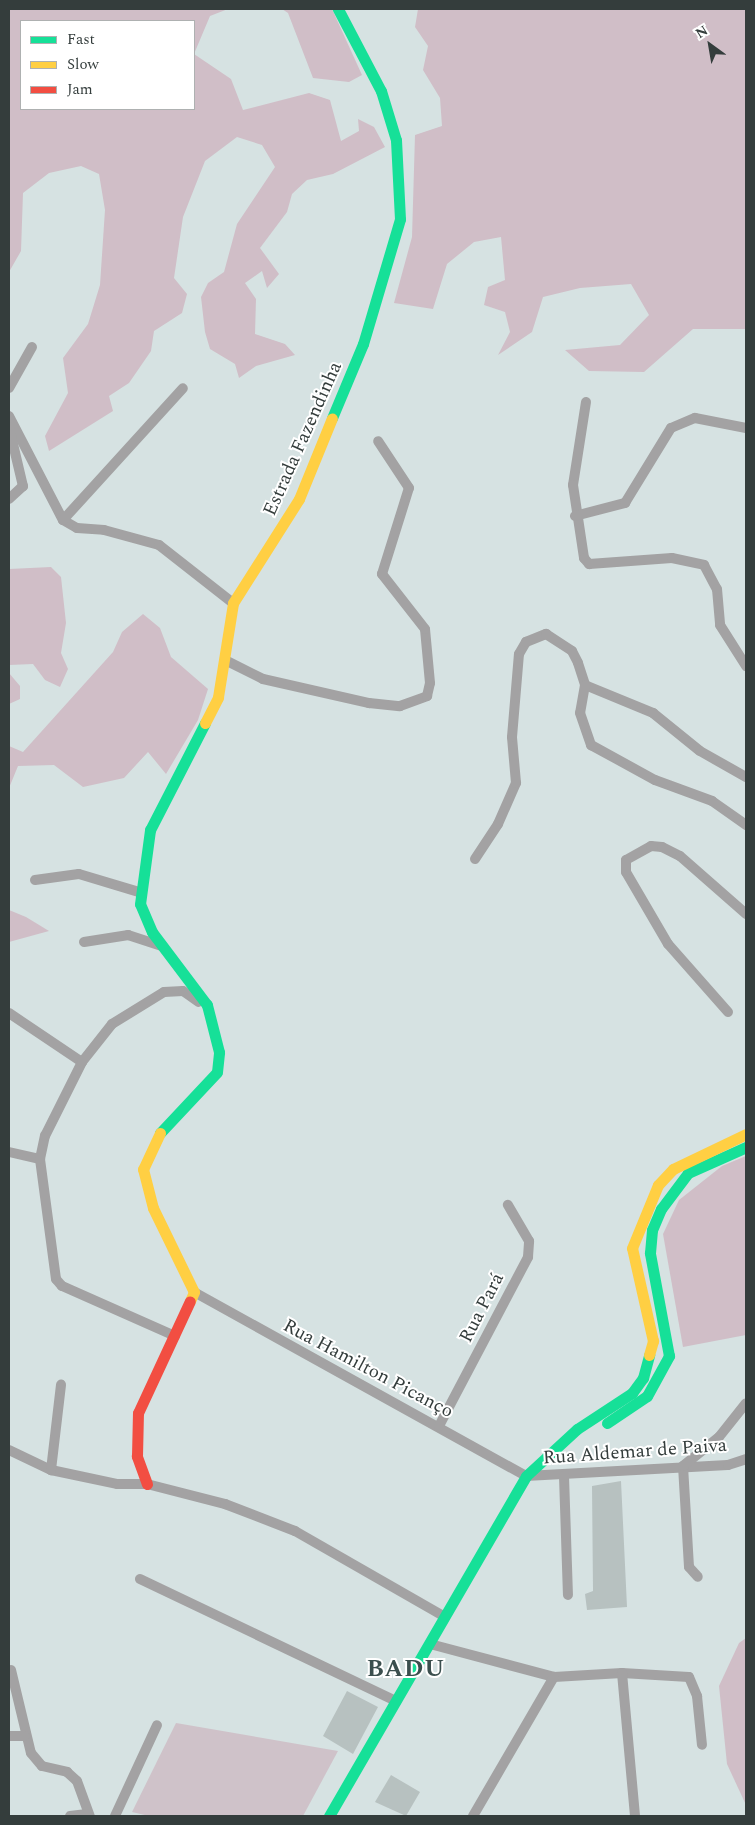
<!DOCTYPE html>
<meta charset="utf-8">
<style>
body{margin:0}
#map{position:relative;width:755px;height:1825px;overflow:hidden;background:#d6e2e2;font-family:Spectral,serif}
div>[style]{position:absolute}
.green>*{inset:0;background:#cfc2c9}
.forest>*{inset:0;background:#d0bec7}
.building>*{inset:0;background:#b7c1c0}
.street>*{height:10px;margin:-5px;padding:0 5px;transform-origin:5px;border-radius:5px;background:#a3a2a3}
.fast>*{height:11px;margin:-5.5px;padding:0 5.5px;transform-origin:5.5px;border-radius:5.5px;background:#16e098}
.slow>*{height:11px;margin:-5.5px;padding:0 5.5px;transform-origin:5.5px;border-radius:5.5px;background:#ffcf43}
.jam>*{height:11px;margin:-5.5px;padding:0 5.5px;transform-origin:5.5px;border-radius:5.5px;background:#f24e42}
span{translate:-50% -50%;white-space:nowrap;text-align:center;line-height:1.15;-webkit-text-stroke:4px #fff;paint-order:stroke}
.street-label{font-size:19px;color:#343d3c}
.district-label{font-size:24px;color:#3b4f4e;font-weight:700;letter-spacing:1px}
.frame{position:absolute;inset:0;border:10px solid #343d3c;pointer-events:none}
.legend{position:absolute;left:20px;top:20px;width:175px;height:90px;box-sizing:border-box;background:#fff;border:1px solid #aeb1b1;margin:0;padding:6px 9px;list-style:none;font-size:15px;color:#343d3c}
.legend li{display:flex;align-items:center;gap:10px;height:25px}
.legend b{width:25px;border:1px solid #aeb1b1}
.north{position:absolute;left:685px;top:20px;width:50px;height:50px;-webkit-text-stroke:4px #fff;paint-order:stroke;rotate:328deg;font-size:14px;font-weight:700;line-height:20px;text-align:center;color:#343d3c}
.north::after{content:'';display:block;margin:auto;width:18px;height:22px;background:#343d3c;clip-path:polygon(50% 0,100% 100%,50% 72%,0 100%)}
</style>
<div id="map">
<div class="green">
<div style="clip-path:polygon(176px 1723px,338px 1751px,303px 1816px,149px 1816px,132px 1812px)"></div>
</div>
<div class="forest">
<div style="clip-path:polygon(evenodd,9px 9px,228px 9px,210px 16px,194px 54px,231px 79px,243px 110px,309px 93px,330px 100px,341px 141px,359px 131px,358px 119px,374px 127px,385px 147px,333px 174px,307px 180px,292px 194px,287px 212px,260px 248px,279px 274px,267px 288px,262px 271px,245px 283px,256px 299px,255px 334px,285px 344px,295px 355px,256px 366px,239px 378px,235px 364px,210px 349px,205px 332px,201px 297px,208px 283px,224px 272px,237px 224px,275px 167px,262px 145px,237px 137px,205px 161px,183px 217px,174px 278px,187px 294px,182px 313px,154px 331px,151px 351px,129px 383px,109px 396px,113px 411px,49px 451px,45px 436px,68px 393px,63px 358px,88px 324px,100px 285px,105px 210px,99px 174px,81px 166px,49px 173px,23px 193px,21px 251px,9px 272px,9px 9px,194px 21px,194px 109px,21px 109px,21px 21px,194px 21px)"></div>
<div style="clip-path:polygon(282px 9px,332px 9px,362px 75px,349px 82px,313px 78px,288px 13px)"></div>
<div style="clip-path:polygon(418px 9px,746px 9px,746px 329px,693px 329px,644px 372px,589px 371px,565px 350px,620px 345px,649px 315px,631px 284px,580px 288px,543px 297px,532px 332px,498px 355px,510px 332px,505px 312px,484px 305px,488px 287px,505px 280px,501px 237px,474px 242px,447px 264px,433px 309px,394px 303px,412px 237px,415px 135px,442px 126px,440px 98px,423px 70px,428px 46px,415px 27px)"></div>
<div style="clip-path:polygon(51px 567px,61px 577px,66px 623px,61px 653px,68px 669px,60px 687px,45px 680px,33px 664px,9px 665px,9px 569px)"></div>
<div style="clip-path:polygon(143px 614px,160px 628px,171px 657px,208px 689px,198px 720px,166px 774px,148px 752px,124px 778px,83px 787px,54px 765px,18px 766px,9px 788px,9px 746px,23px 752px,113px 652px,122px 632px)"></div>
<div style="clip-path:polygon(9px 673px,20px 686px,20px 699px,9px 704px)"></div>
<div style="clip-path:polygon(9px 910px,26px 917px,49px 931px,9px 942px)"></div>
<div style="clip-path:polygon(746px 1156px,746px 1335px,683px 1347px,663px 1234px,679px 1200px,722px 1166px)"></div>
<div style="clip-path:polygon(746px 1638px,746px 1805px,727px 1764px,719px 1686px,739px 1643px)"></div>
</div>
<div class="building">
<div style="clip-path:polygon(621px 1481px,627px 1607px,587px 1610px,585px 1594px,593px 1591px,592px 1486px)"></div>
<div style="clip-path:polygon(347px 1691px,378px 1707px,353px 1754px,323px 1736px)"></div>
<div style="clip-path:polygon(391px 1775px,420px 1792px,406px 1816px,375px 1802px)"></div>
</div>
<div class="street">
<div style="left:9px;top:388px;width:47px;rotate:-60.7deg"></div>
<div style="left:586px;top:402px;width:84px;rotate:98.9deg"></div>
<div style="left:573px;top:485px;width:74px;rotate:81.4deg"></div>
<div style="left:584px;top:558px;width:8px;rotate:50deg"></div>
<div style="left:589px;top:564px;width:83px;rotate:-4.1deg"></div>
<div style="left:672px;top:558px;width:33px;rotate:12deg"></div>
<div style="left:704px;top:565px;width:27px;rotate:62deg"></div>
<div style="left:717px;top:589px;width:36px;rotate:85deg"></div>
<div style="left:720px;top:625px;width:49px;rotate:57.6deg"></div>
<div style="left:9px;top:416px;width:117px;rotate:62.6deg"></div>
<div style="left:63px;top:520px;width:16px;rotate:30deg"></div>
<div style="left:77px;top:528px;width:27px;rotate:4deg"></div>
<div style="left:104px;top:530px;width:57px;rotate:15.3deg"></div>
<div style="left:159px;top:545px;width:94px;rotate:38.1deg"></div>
<div style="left:9px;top:427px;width:61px;rotate:76.7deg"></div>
<div style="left:23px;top:486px;width:19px;rotate:137deg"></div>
<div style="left:575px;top:516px;width:52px;rotate:-14.6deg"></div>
<div style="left:625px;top:503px;width:88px;rotate:-58.5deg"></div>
<div style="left:671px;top:428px;width:26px;rotate:-23deg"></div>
<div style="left:695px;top:418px;width:52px;rotate:11.1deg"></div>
<div style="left:63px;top:520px;width:178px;rotate:-47.7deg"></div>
<div style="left:225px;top:660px;width:42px;rotate:26.6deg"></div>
<div style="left:263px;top:679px;width:109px;rotate:12.8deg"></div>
<div style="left:369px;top:703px;width:31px;rotate:6deg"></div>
<div style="left:400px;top:706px;width:29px;rotate:-20deg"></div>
<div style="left:427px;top:696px;width:13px;rotate:-77deg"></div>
<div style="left:430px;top:683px;width:54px;rotate:-95.3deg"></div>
<div style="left:425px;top:629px;width:70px;rotate:-128deg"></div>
<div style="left:382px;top:574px;width:90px;rotate:-72.6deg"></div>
<div style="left:409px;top:488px;width:56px;rotate:-123.4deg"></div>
<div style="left:585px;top:685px;width:74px;rotate:22.4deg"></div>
<div style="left:653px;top:713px;width:60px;rotate:39deg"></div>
<div style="left:700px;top:751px;width:53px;rotate:29.5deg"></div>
<div style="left:475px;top:859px;width:42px;rotate:-56.7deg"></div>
<div style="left:498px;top:824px;width:45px;rotate:-66.3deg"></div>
<div style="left:516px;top:783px;width:46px;rotate:-95deg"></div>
<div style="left:512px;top:737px;width:83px;rotate:-85.2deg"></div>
<div style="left:519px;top:654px;width:14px;rotate:-60deg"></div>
<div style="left:526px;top:642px;width:22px;rotate:-22deg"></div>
<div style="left:546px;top:634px;width:31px;rotate:33deg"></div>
<div style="left:572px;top:651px;width:13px;rotate:63deg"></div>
<div style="left:578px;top:663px;width:23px;rotate:72deg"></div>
<div style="left:585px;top:685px;width:28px;rotate:100deg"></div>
<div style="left:580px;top:713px;width:34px;rotate:71deg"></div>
<div style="left:591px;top:745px;width:73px;rotate:28.7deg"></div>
<div style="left:655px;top:780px;width:61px;rotate:20.2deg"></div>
<div style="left:712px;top:801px;width:42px;rotate:35.2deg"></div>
<div style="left:35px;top:880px;width:44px;rotate:-7.8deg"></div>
<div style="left:79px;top:874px;width:63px;rotate:16.7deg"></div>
<div style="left:84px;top:942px;width:45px;rotate:-9deg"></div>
<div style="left:128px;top:935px;width:33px;rotate:18deg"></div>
<div style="left:728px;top:1012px;width:91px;rotate:-131.4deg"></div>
<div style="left:668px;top:944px;width:83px;rotate:-120.3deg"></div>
<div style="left:626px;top:872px;width:12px;rotate:-90deg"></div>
<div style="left:626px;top:860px;width:29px;rotate:-29deg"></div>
<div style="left:651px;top:846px;width:11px;rotate:5deg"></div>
<div style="left:662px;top:847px;width:20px;rotate:27deg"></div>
<div style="left:680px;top:856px;width:88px;rotate:41.3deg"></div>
<div style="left:9px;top:1013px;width:88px;rotate:33.9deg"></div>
<div style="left:9px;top:1152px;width:32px;rotate:13deg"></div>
<div style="left:194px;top:1292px;width:380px;rotate:29deg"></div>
<div style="left:526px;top:1476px;width:202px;rotate:-3.1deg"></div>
<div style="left:728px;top:1465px;width:19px;rotate:-18deg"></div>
<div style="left:175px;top:1336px;width:124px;rotate:-156.1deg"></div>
<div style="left:62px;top:1286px;width:9px;rotate:-131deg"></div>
<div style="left:56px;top:1279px;width:121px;rotate:-97.6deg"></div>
<div style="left:40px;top:1159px;width:24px;rotate:-78deg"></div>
<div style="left:45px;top:1136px;width:83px;rotate:-63.4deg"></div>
<div style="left:82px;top:1062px;width:48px;rotate:-51.7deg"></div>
<div style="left:112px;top:1024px;width:61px;rotate:-31.6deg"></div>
<div style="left:164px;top:992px;width:19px;rotate:-3deg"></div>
<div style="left:183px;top:991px;width:19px;rotate:35deg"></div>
<div style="left:439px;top:1426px;width:191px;rotate:-62.2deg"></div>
<div style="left:528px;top:1257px;width:16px;rotate:-86deg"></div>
<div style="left:529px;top:1241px;width:42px;rotate:-120.3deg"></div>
<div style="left:9px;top:1450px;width:47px;rotate:25.5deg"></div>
<div style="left:51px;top:1470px;width:67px;rotate:12deg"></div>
<div style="left:117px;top:1484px;width:30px"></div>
<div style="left:147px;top:1484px;width:81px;rotate:14.4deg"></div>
<div style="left:225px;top:1504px;width:75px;rotate:21.1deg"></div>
<div style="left:295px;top:1531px;width:173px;rotate:29.8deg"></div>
<div style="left:683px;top:1466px;width:101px;rotate:86.6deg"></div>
<div style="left:689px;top:1567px;width:13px;rotate:48deg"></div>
<div style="left:683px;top:1466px;width:46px;rotate:-38.9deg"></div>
<div style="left:719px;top:1437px;width:43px;rotate:-51.5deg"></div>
<div style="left:51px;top:1470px;width:86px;rotate:-83.3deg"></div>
<div style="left:564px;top:1476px;width:119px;rotate:88.1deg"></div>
<div style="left:140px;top:1579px;width:284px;rotate:25.5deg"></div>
<div style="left:430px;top:1644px;width:128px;rotate:14.9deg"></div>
<div style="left:554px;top:1677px;width:68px;rotate:-3.4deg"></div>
<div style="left:622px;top:1673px;width:67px;rotate:3.4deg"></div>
<div style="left:689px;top:1677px;width:21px;rotate:67deg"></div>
<div style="left:697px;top:1696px;width:49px;rotate:84.2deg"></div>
<div style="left:11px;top:1670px;width:85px;rotate:76.5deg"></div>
<div style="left:31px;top:1753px;width:17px;rotate:50deg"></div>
<div style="left:42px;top:1766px;width:26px;rotate:13deg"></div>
<div style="left:67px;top:1772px;width:13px;rotate:42deg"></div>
<div style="left:77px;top:1781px;width:37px;rotate:70deg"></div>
<div style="left:622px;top:1673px;width:144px;rotate:84.8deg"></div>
<div style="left:9px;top:1736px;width:16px"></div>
<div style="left:70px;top:1816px;width:17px;rotate:-7deg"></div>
<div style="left:115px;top:1816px;width:100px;rotate:-65.2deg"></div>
<div style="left:473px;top:1816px;width:161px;rotate:-59.8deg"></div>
</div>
<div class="fast">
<div style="left:332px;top:418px;width:80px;rotate:-67.3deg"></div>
<div style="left:363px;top:344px;width:130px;rotate:-73.5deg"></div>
<div style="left:400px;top:219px;width:79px;rotate:-92.9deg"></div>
<div style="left:396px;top:140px;width:51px;rotate:-107deg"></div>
<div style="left:381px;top:91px;width:93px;rotate:-117.7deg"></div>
<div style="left:160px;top:1133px;width:83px;rotate:-46.9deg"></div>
<div style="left:217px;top:1072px;width:20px;rotate:-84deg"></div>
<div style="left:219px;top:1052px;width:49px;rotate:-104.3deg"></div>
<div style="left:207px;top:1005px;width:91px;rotate:-127deg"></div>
<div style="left:152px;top:932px;width:30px;rotate:-113deg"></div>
<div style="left:140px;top:904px;width:75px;rotate:-82.3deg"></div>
<div style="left:150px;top:830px;width:120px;rotate:-62.8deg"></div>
<div style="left:607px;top:1423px;width:48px;rotate:-34deg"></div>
<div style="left:647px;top:1396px;width:46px;rotate:-61.2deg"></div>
<div style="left:669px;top:1356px;width:105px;rotate:-100.5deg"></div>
<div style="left:650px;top:1253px;width:23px;rotate:-85deg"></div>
<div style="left:652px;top:1230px;width:23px;rotate:-67deg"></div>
<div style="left:661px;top:1209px;width:45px;rotate:-53.1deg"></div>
<div style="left:688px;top:1173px;width:64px;rotate:-24.1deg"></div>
<div style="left:329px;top:1816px;width:393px;rotate:-59.9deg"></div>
<div style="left:526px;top:1476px;width:69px;rotate:-42.7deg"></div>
<div style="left:577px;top:1429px;width:66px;rotate:-33.2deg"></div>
<div style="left:632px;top:1393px;width:19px;rotate:-54deg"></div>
<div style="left:643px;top:1378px;width:24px;rotate:-75deg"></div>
</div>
<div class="slow">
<div style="left:205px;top:723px;width:29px;rotate:-63deg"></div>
<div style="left:218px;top:697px;width:95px;rotate:-80.9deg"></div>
<div style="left:233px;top:603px;width:123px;rotate:-57.6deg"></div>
<div style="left:299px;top:499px;width:87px;rotate:-67.8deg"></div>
<div style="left:160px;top:1133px;width:40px;rotate:115deg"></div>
<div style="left:143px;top:1169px;width:40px;rotate:75.6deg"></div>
<div style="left:153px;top:1208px;width:93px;rotate:64deg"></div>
<div style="left:194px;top:1292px;width:10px;rotate:114deg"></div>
<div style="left:649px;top:1355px;width:15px;rotate:-74deg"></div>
<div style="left:653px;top:1341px;width:95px;rotate:-102.7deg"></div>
<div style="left:632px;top:1248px;width:68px;rotate:-67.6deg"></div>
<div style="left:658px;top:1185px;width:22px;rotate:-47deg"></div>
<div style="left:673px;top:1169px;width:81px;rotate:-25.6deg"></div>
</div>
<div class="jam">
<div style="left:147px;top:1484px;width:30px;rotate:-110deg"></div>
<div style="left:137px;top:1456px;width:43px;rotate:-88.7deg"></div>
<div style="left:138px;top:1413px;width:123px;rotate:-65.1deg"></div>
</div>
<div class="street-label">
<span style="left:303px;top:439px;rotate:-66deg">Estrada Fazendinha</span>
<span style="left:482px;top:1308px;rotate:-63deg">Rua Pará</span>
<span style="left:368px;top:1369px;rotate:28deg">Rua Hamilton Picanço</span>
<span style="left:635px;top:1452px;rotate:-4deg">Rua Aldemar de Paiva</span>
</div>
<div class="district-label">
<span style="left:406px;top:1670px">BADU</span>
</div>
<div class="frame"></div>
<ul class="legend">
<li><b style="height:6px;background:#16e098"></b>Fast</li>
<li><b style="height:6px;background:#ffcf43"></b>Slow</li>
<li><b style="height:6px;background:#f24e42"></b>Jam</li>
</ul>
<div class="north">N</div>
</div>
